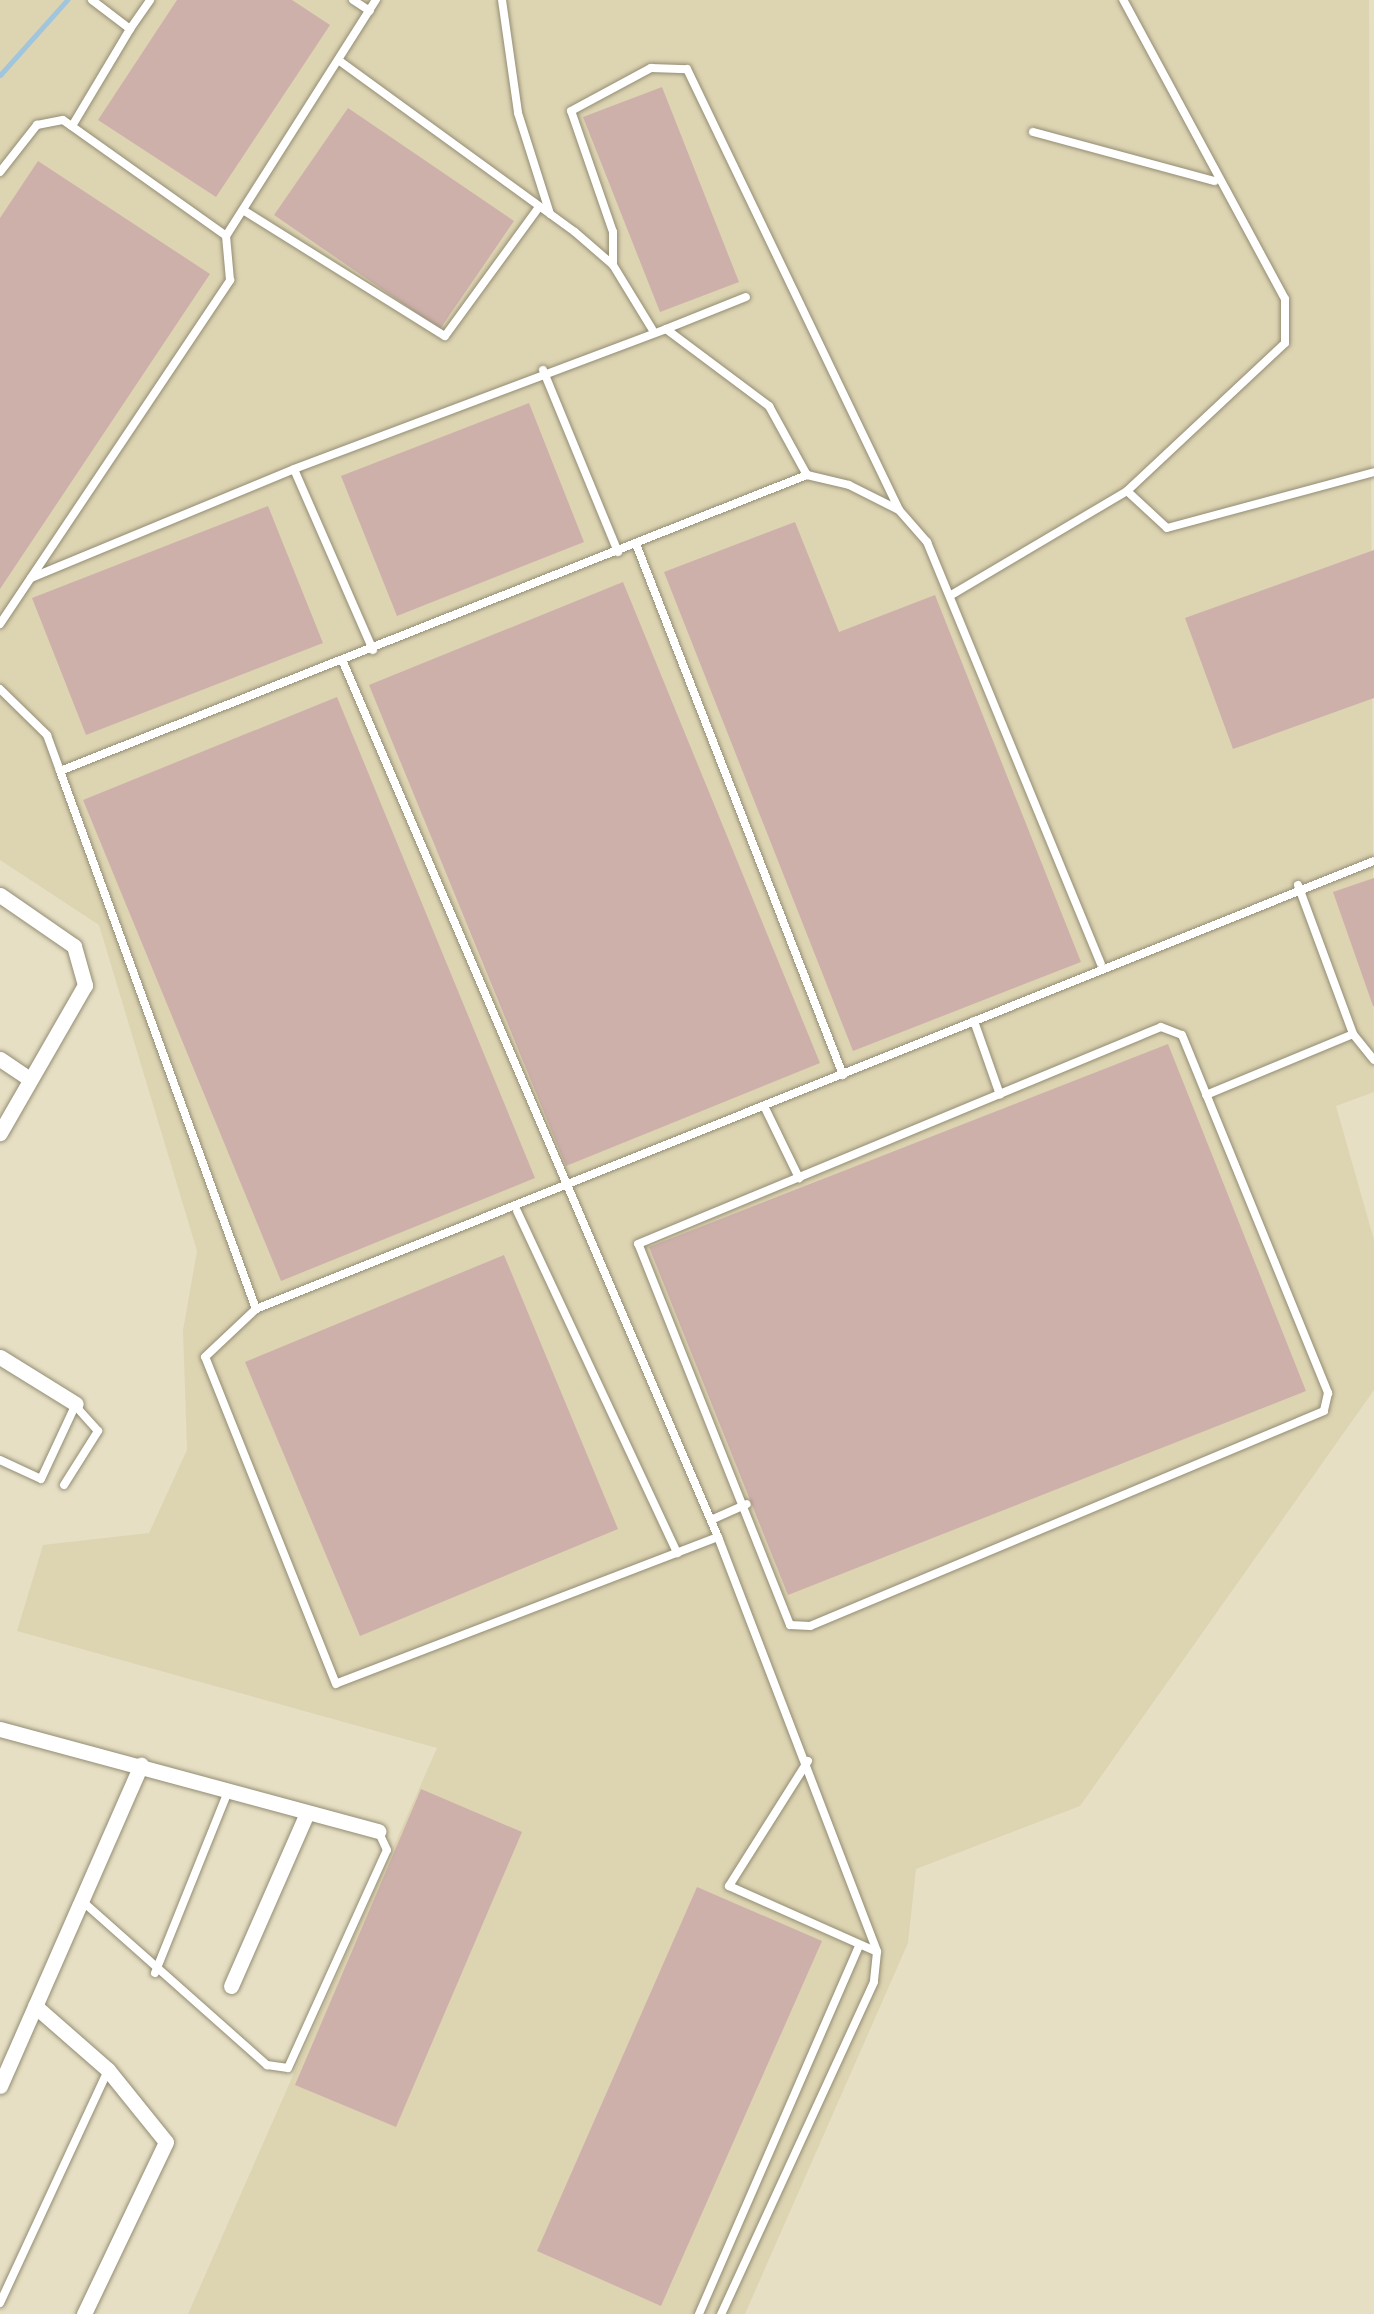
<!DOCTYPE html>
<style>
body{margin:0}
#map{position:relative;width:1374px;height:2314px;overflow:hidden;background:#e6dfc4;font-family:"DejaVu Sans",sans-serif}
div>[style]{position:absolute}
.built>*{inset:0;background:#ddd4b2}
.stream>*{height:5px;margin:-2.5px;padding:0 2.5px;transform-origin:2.5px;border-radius:2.5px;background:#a0c5dc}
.building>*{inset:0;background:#ceb0ab}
.roads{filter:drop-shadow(0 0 2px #938d74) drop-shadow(0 0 2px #938d74)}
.service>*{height:8px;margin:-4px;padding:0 4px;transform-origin:4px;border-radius:4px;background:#fff}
.minor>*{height:15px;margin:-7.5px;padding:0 7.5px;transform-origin:7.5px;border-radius:7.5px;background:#fff}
span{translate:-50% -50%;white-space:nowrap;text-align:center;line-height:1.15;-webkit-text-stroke:8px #f4ecd1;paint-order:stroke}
</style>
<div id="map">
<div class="built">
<div style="clip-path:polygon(0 0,1369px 0,1374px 1092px,1336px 1106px,1374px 1240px,1374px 1390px,1080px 1806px,916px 1869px,908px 1943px,745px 2314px,188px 2314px,437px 1748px,17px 1631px,43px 1545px,149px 1533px,187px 1450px,183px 1330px,197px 1251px,99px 925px,0 860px)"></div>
</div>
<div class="stream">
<div style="left:0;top:75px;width:101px;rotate:-48.2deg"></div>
</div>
<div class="building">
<div style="clip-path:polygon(177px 0,292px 0,330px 25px,216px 197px,98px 120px)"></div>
<div style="clip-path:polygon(662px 87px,739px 282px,660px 312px,583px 117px)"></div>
<div style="clip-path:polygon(348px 108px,514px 221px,440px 329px,274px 215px)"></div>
<div style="clip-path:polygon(38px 161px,210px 274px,0 589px,0 218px)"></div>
<div style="clip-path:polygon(529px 403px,584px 542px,397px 616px,341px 476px)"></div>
<div style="clip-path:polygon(268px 506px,323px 643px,86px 735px,32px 598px)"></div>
<div style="clip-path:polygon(795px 522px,839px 632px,935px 595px,1081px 962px,853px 1051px,664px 572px)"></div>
<div style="clip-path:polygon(1374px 550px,1374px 698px,1233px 749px,1185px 618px)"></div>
<div style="clip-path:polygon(623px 582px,820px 1063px,566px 1166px,369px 685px)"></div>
<div style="clip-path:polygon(337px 697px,535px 1178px,281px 1281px,83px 800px)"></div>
<div style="clip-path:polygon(1374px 878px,1374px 1006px,1373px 1006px,1333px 892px)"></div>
<div style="clip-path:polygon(1168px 1044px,1306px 1391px,788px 1595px,649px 1247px)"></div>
<div style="clip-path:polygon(504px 1255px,618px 1529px,360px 1636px,245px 1362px)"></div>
<div style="clip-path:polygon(421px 1789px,522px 1832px,396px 2127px,295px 2085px)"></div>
<div style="clip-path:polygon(697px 1887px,822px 1941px,661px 2306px,537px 2251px)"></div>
</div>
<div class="roads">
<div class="service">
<div style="left:92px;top:0;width:48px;rotate:37.3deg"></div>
<div style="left:130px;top:29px;width:35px;rotate:-55deg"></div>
<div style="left:353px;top:0;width:20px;rotate:33deg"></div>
<div style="left:502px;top:0;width:114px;rotate:81.9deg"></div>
<div style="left:518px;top:113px;width:106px;rotate:72.4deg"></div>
<div style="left:341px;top:62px;width:289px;rotate:36deg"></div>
<div style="left:575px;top:232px;width:50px;rotate:41deg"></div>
<div style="left:613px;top:265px;width:75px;rotate:58.6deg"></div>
<div style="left:72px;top:126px;width:113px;rotate:-59.1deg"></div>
<div style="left:1033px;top:132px;width:188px;rotate:15.1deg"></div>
<div style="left:0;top:172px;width:60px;rotate:-51.8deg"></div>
<div style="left:37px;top:125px;width:26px;rotate:-11deg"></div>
<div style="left:63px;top:120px;width:200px;rotate:35.4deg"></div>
<div style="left:243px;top:210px;width:238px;rotate:32deg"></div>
<div style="left:445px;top:336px;width:160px;rotate:-53.9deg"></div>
<div style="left:613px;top:265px;width:33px;rotate:-90deg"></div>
<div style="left:613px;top:232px;width:128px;rotate:-109.1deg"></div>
<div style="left:571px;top:111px;width:91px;rotate:-28.3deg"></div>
<div style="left:651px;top:68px;width:36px;rotate:2deg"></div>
<div style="left:687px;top:69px;width:489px;rotate:64.3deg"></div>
<div style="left:666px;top:329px;width:86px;rotate:-21.8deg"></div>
<div style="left:543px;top:370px;width:197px;rotate:67.6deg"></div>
<div style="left:1127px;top:491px;width:54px;rotate:42.8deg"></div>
<div style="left:1167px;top:528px;width:214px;rotate:-15.1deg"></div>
<div style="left:636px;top:544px;width:570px;rotate:68.7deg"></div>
<div style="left:31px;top:578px;width:285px;rotate:-22.5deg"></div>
<div style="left:953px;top:594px;width:202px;rotate:-30.6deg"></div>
<div style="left:1127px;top:491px;width:216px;rotate:-43.1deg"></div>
<div style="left:1285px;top:343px;width:44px;rotate:-90deg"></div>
<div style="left:1285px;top:299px;width:340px;rotate:-118.4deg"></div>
<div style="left:0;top:624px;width:414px;rotate:-56.2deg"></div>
<div style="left:230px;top:280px;width:44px;rotate:-95.2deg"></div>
<div style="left:226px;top:236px;width:280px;rotate:-57.6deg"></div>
<div style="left:373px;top:650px;width:197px;rotate:-113.6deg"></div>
<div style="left:294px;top:469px;width:397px;rotate:-20.6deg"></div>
<div style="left:666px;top:329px;width:129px;rotate:36.8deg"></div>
<div style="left:769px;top:406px;width:79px;rotate:61.2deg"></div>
<div style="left:343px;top:662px;width:952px;rotate:66.8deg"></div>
<div style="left:718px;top:1537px;width:444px;rotate:69deg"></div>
<div style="left:877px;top:1952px;width:30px;rotate:96deg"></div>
<div style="left:874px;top:1982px;width:366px;rotate:114.7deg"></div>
<div style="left:0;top:689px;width:66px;rotate:44.4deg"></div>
<div style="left:47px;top:735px;width:38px;rotate:70deg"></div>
<div style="left:60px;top:771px;width:804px;rotate:-21.62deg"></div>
<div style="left:807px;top:475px;width:43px;rotate:13.4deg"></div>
<div style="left:849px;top:485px;width:56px;rotate:26.6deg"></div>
<div style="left:899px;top:510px;width:43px;rotate:48.8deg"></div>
<div style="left:927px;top:542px;width:456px;rotate:67.6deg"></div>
<div style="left:60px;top:771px;width:573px;rotate:69.98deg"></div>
<div style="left:1298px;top:885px;width:159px;rotate:69.7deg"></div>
<div style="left:1353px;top:1034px;width:33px;rotate:51deg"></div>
<div style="left:974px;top:1021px;width:78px;rotate:70.6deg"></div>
<div style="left:1161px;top:1027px;width:22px;rotate:21deg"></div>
<div style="left:1182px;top:1035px;width:387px;rotate:67.8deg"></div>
<div style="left:1328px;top:1393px;width:18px;rotate:103deg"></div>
<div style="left:1324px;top:1411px;width:557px;rotate:157.3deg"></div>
<div style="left:810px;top:1626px;width:20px;rotate:-177deg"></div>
<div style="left:790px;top:1625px;width:410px;rotate:-111.7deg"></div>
<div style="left:638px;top:1244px;width:566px;rotate:-22.53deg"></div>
<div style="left:1206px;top:1095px;width:159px;rotate:-22.5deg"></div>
<div style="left:766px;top:1110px;width:76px;rotate:64.1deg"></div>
<div style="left:517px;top:1211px;width:378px;rotate:64.9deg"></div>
<div style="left:0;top:1460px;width:45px;rotate:24.9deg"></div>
<div style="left:41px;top:1479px;width:83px;rotate:-65deg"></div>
<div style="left:64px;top:1485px;width:64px;rotate:-57.8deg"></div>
<div style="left:98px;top:1431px;width:28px;rotate:-132deg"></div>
<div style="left:711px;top:1520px;width:39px;rotate:-24deg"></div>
<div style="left:718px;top:1537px;width:409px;rotate:159deg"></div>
<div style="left:336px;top:1684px;width:352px;rotate:-111.8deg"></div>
<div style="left:205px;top:1357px;width:70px;rotate:-43.3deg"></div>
<div style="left:256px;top:1309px;width:1204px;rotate:-21.84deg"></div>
<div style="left:808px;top:1761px;width:148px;rotate:122.3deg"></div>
<div style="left:729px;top:1886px;width:162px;rotate:24deg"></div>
<div style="left:81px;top:1900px;width:249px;rotate:41.6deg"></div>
<div style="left:267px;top:2065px;width:21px;rotate:8deg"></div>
<div style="left:288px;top:2068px;width:239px;rotate:-65.6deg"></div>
<div style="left:387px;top:1850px;width:21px;rotate:-115deg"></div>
<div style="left:155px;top:1973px;width:196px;rotate:-68.1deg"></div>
<div style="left:0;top:2303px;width:255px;rotate:-65.1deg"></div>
<div style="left:699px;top:2314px;width:401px;rotate:-66.5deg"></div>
</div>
<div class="minor">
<div style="left:0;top:895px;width:90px;rotate:34.6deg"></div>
<div style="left:74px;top:946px;width:41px;rotate:74.2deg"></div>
<div style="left:85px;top:985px;width:171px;rotate:119.9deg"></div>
<div style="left:0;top:1059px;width:36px;rotate:34deg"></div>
<div style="left:0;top:1357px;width:89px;rotate:31.7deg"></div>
<div style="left:0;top:1729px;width:392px;rotate:15.1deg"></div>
<div style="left:231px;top:1986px;width:189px;rotate:-66.3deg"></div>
<div style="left:35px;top:2006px;width:97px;rotate:41.2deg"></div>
<div style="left:108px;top:2070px;width:92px;rotate:51.1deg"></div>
<div style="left:166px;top:2142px;width:191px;rotate:115.5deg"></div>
<div style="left:0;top:2086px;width:351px;rotate:-66.3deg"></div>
</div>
</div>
</div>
